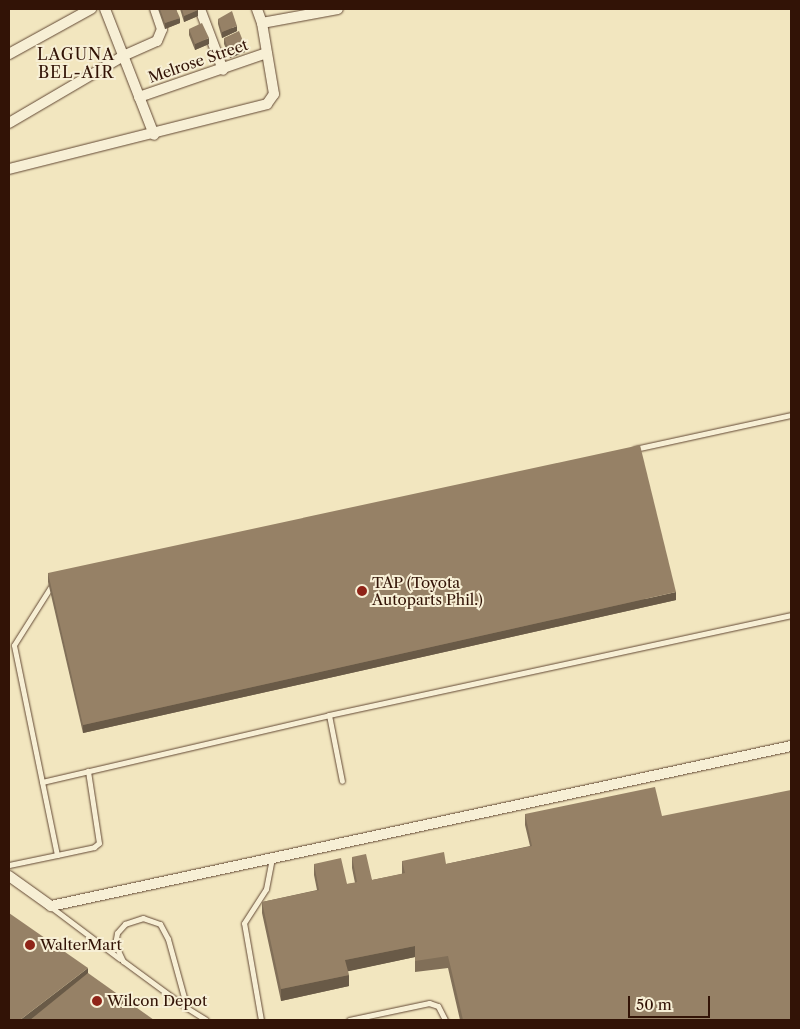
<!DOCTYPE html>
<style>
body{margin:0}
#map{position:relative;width:800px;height:1029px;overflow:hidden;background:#f2e6bf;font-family:"Libre Caslon Text",serif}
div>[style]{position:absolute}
.roads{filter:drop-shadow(0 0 1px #624834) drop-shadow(0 0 1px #624834)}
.lane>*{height:5px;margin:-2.5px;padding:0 2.5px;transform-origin:2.5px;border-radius:2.5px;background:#f7efd5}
.street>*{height:10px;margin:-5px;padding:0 5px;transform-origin:5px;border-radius:5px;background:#f7efd5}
.wall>*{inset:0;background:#816f58}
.shaded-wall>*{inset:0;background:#695a47}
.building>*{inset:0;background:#968166}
.dots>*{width:14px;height:14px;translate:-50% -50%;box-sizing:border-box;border:2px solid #f7efd5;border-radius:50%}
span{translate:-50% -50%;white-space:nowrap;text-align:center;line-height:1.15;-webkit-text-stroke:4px #f7efd5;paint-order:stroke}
.street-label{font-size:15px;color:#321306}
.poi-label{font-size:15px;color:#321306}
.left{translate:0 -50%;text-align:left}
.neighbourhood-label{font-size:16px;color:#321306;letter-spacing:1px}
.frame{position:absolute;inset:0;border:10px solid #321306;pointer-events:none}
.scale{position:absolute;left:628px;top:996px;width:82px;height:22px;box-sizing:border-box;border:2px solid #321306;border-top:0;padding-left:6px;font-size:15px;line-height:18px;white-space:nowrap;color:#321306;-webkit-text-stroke:4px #f7efd5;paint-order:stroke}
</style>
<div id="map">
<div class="roads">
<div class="lane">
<div style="left:635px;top:449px;width:160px;rotate:-12.3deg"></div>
<div style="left:329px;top:715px;width:67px;rotate:78.9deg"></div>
<div style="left:42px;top:782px;width:295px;rotate:-13.1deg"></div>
<div style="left:329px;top:715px;width:473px;rotate:-12.2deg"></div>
<div style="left:57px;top:855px;width:38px;rotate:-12deg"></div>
<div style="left:94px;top:847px;width:6px;rotate:-39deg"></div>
<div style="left:99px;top:843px;width:73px;rotate:-98.7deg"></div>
<div style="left:9px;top:865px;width:49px;rotate:-11.8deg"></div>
<div style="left:57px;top:855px;width:214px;rotate:-101.6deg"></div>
<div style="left:14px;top:645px;width:71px;rotate:-57.7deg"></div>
<div style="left:51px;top:907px;width:86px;rotate:37deg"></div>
<div style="left:187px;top:1008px;width:72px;rotate:-105.4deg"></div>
<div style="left:168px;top:939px;width:17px;rotate:-118deg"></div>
<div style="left:160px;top:924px;width:18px;rotate:-161deg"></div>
<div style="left:143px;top:918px;width:19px;rotate:162deg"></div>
<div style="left:125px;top:924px;width:12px;rotate:132deg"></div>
<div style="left:117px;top:933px;width:11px;rotate:100deg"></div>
<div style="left:115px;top:944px;width:19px;rotate:65deg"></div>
<div style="left:123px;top:961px;width:79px;rotate:36.3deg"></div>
<div style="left:187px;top:1008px;width:22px;rotate:32deg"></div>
<div style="left:261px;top:1020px;width:98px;rotate:-99.9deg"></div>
<div style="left:244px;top:923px;width:40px;rotate:-57.1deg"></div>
<div style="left:266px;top:889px;width:31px;rotate:-79deg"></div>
<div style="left:349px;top:1020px;width:82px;rotate:-12deg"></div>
<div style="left:429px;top:1003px;width:9px;rotate:18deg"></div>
<div style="left:438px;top:1006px;width:16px;rotate:63deg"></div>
</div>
<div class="street">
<div style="left:105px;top:9px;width:135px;rotate:68.7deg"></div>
<div style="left:200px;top:9px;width:65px;rotate:69.3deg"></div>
<div style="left:262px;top:23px;width:77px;rotate:-10.4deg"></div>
<div style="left:9px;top:54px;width:94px;rotate:-28.8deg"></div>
<div style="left:139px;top:97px;width:135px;rotate:-19deg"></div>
<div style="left:9px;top:123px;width:132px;rotate:-30.4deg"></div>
<div style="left:123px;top:56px;width:37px;rotate:-24deg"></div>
<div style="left:157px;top:41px;width:13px;rotate:-67deg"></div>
<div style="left:162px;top:29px;width:21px;rotate:-109deg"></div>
<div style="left:9px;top:169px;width:266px;rotate:-14.1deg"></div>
<div style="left:267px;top:104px;width:12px;rotate:-55deg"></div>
<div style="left:274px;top:94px;width:72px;rotate:-99.6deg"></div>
<div style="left:262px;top:23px;width:15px;rotate:-110deg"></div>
<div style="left:9px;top:876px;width:52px;rotate:35.5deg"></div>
<div style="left:51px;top:906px;width:757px;rotate:-12.2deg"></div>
</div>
</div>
<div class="wall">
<div style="clip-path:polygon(158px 9px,176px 9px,180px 23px,165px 29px)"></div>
<div style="clip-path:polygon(180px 9px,198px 9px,198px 16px,184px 22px)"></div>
<div style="clip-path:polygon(218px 19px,237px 31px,222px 38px,218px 24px)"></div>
<div style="clip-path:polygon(189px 29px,209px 44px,195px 50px,189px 35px)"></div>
<div style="clip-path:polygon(224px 38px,245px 52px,230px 58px,224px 44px)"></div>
<div style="clip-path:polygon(48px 573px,676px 600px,83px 733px,48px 582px)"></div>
<div style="clip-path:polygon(525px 814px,662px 816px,791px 1020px,460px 1020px,448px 968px,415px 972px,415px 957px,348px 971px,349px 986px,281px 1001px,262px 913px,262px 902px,317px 890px,314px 875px,314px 864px,347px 884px,355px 883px,352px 868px,352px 857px,372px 880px,402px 874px,402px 861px,446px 864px,530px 846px,525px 825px)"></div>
</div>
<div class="shaded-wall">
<div style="clip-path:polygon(198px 10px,198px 16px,184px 22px,184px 16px)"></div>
<div style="clip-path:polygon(180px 18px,180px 23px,165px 29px,165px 23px)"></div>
<div style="clip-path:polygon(237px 26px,237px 31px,222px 38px,222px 32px)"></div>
<div style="clip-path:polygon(209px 38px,209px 44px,195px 50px,195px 44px)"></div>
<div style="clip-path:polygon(245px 46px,245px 52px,230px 58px,230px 53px)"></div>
<div style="clip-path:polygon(676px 592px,676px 600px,83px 733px,83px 725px)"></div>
<div style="clip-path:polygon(415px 946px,415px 957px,345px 972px,345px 960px)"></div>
<div style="clip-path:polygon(88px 968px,88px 977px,31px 1020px,20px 1020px)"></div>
<div style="clip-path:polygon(349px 975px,349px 986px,281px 1001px,281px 989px)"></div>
</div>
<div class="building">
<div style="clip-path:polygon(160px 9px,176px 9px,180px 18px,165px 23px)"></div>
<div style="clip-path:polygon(182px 9px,198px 9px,198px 10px,184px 16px)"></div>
<div style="clip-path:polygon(232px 11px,237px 26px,222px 32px,218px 19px)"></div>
<div style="clip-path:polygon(202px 23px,209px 38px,195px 44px,189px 29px)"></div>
<div style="clip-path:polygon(239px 31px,245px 46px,230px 53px,224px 38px)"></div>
<div style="clip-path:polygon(640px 445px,676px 592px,83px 725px,48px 573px)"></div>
<div style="clip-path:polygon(655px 787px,662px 816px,791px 790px,791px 1020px,463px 1020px,448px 956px,415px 961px,415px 946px,345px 960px,349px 975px,281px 989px,262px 902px,319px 890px,314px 864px,341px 858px,347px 884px,357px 882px,352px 857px,366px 854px,372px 880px,405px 873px,402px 861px,444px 852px,446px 864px,532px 846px,525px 814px)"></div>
<div style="clip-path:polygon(9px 913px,88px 968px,20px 1020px,9px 1020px)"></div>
<div style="clip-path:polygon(88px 973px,154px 1020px,30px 1020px)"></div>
</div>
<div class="dots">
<div style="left:362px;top:591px;background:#8f2418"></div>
<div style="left:30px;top:945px;background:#8f2418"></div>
<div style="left:97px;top:1001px;background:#8f2418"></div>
</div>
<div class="street-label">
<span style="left:198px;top:61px;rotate:-19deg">Melrose Street</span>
</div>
<div class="poi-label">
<span class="left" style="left:372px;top:591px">TAP (Toyota<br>Autoparts Phil.)</span>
<span class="left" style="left:40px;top:945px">WalterMart</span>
<span class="left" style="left:107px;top:1001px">Wilcon Depot</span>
</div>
<div class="neighbourhood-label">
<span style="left:76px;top:63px">LAGUNA<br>BEL-AIR</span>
</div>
<div class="frame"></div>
<div class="scale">50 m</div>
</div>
